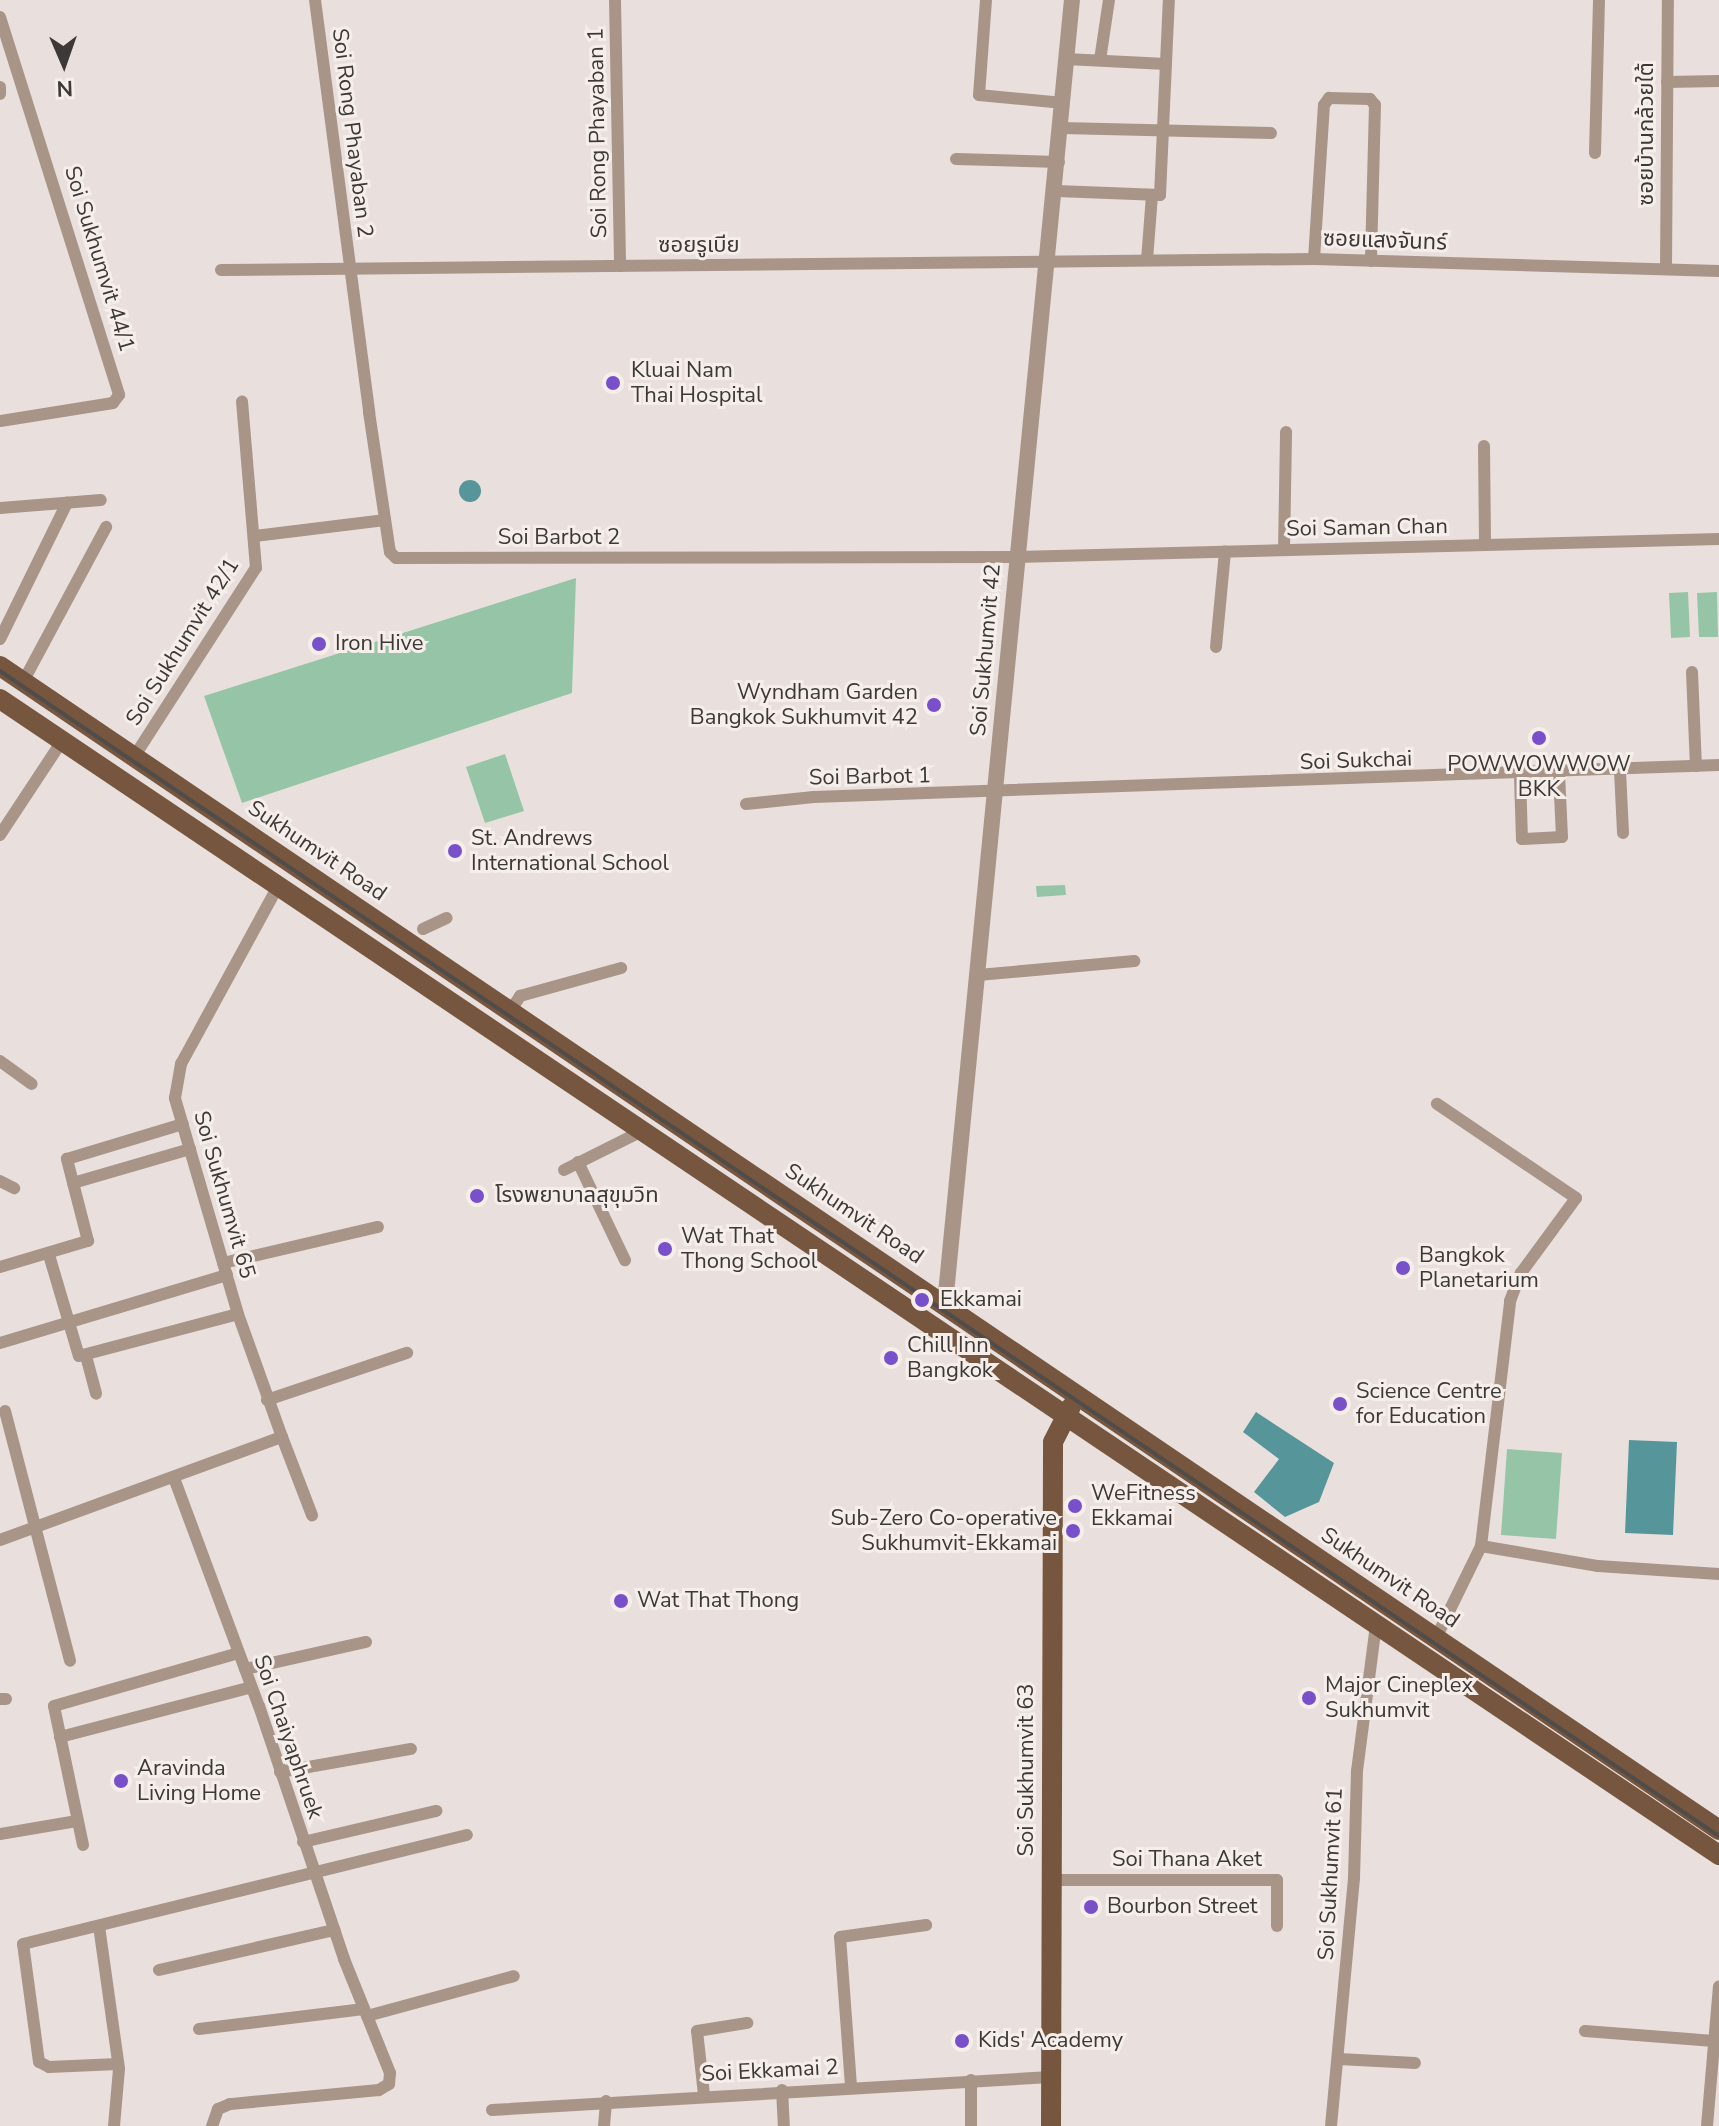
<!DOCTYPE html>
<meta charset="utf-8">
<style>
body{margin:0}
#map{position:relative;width:1719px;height:2126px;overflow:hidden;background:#e9e0dd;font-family:"Nunito Sans","Noto Sans Thai",sans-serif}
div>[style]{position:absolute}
.green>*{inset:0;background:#95c5a6}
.water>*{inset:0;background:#56969a}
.round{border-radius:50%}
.minor>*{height:12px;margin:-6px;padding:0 6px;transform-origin:6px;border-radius:6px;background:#a89588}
.tertiary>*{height:16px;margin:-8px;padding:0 8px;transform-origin:8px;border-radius:8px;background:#a89588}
.primary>*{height:20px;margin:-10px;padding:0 10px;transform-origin:10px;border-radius:10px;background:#76563e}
.rail>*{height:4px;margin:-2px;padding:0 2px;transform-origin:2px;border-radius:2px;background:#504c4a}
.dots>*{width:22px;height:22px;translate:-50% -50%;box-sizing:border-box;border:4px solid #f6eeea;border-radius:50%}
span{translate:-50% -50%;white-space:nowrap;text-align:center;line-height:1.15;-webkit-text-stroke:6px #f6eeea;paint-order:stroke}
.street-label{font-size:22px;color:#3c3937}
.poi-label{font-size:22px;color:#3c3937}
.left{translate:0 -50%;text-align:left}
.right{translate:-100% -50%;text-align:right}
.north{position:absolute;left:24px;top:24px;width:80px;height:80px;-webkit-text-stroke:6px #f6eeea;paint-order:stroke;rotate:178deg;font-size:22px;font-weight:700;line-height:32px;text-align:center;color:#3c3937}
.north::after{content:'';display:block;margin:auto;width:28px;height:36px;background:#3c3937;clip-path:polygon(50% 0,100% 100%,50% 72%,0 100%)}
</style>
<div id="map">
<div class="green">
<div style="clip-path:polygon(576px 578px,572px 693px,242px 803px,204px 696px)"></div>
<div style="clip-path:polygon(1688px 592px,1690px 637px,1671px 638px,1669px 593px)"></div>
<div style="clip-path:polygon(1717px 592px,1718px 637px,1699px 637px,1697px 593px)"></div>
<div style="clip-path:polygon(505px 754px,524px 811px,485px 823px,466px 767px)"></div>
<div style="clip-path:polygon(1065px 885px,1066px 895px,1037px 897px,1036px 886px)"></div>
<div style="clip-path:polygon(1507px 1449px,1562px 1453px,1556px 1539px,1501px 1535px)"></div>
</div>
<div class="water">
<div class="round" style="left:459px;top:480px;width:22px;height:22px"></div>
<div style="clip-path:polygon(1256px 1412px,1334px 1463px,1319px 1502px,1285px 1517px,1254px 1492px,1279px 1459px,1243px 1432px)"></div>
<div style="clip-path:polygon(1629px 1440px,1677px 1442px,1673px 1535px,1625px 1533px)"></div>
</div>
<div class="minor">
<div style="left:315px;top:0;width:416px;rotate:82.5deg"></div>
<div style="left:369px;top:412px;width:142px;rotate:81.5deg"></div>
<div style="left:390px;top:552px;width:8px;rotate:45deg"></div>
<div style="left:396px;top:558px;width:621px;rotate:-0.09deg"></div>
<div style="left:1017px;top:557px;width:702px;rotate:-1.47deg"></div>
<div style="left:615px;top:0;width:266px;rotate:88.9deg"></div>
<div style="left:986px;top:0;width:95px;rotate:94.2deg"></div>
<div style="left:979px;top:95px;width:85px;rotate:5.4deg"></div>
<div style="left:0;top:17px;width:396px;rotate:72.5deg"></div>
<div style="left:119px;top:395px;width:10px;rotate:127deg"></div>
<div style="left:113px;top:403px;width:114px;rotate:170.9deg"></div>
<div style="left:1066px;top:59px;width:100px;rotate:2.9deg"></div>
<div style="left:1100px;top:60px;width:61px;rotate:-81.5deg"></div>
<div style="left:1667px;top:82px;width:52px;rotate:-1.1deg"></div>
<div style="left:0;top:87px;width:7px;rotate:90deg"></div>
<div style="left:1062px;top:128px;width:209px;rotate:1.4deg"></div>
<div style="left:1595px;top:153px;width:153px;rotate:-88.5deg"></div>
<div style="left:956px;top:159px;width:103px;rotate:1.7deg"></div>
<div style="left:1057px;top:191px;width:103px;rotate:2.2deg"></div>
<div style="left:1160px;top:195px;width:195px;rotate:-87.4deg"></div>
<div style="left:1314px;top:259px;width:154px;rotate:-86.3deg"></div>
<div style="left:1324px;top:105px;width:9px;rotate:-54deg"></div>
<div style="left:1329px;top:98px;width:41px;rotate:1.4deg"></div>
<div style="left:1370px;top:99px;width:8px;rotate:50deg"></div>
<div style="left:1375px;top:105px;width:156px;rotate:91.5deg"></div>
<div style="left:1147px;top:260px;width:65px;rotate:-85.6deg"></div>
<div style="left:1666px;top:269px;width:269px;rotate:-89.6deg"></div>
<div style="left:221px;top:270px;width:1093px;rotate:-0.58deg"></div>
<div style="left:1314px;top:259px;width:405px;rotate:1.7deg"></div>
<div style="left:1484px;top:446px;width:99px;rotate:89.4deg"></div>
<div style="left:0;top:508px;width:101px;rotate:-4.5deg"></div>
<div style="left:255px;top:536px;width:131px;rotate:-7deg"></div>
<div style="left:1284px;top:550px;width:118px;rotate:-89deg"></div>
<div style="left:0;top:639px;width:152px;rotate:-63.8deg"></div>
<div style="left:1216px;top:647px;width:96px;rotate:-84.6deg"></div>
<div style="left:1692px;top:672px;width:94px;rotate:87.6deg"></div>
<div style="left:23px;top:682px;width:176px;rotate:-61.8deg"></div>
<div style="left:134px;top:757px;width:225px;rotate:-57.2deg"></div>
<div style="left:256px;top:568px;width:167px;rotate:-94.8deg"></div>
<div style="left:1620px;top:771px;width:62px;rotate:87.2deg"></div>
<div style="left:1520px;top:776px;width:63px;rotate:88.2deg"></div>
<div style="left:1522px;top:839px;width:40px;rotate:-2.9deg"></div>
<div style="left:1562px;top:837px;width:63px;rotate:-92.7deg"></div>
<div style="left:746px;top:804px;width:68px;rotate:-5.9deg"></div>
<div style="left:814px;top:797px;width:906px;rotate:-2.03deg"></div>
<div style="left:0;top:835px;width:113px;rotate:-56.6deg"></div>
<div style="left:423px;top:929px;width:26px;rotate:-25deg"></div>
<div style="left:978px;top:975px;width:157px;rotate:-5.1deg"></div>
<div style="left:511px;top:1010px;width:17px;rotate:-57deg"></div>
<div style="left:520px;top:996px;width:105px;rotate:-15.5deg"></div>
<div style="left:0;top:1061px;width:39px;rotate:36deg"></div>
<div style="left:578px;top:1162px;width:109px;rotate:64.4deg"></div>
<div style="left:564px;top:1170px;width:87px;rotate:-26.6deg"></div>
<div style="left:0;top:1181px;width:16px;rotate:27deg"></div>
<div style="left:73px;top:1183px;width:122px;rotate:-16.2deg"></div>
<div style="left:49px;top:1255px;width:105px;rotate:73.5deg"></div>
<div style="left:79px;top:1356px;width:164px;rotate:-14.8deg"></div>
<div style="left:223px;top:1263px;width:159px;rotate:-13.1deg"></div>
<div style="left:0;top:1267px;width:92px;rotate:-16.5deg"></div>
<div style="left:88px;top:1241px;width:85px;rotate:-104.4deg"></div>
<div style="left:67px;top:1159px;width:121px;rotate:-16.8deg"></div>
<div style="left:0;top:1343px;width:237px;rotate:-16.7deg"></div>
<div style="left:86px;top:1356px;width:39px;rotate:75deg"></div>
<div style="left:267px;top:1400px;width:148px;rotate:-18.6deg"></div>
<div style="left:5px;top:1411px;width:258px;rotate:75.4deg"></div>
<div style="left:282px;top:1437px;width:84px;rotate:69deg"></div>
<div style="left:174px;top:1478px;width:243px;rotate:69.6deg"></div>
<div style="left:259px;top:1706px;width:267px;rotate:71.4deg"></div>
<div style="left:344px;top:1959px;width:123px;rotate:68deg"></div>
<div style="left:390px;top:2073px;width:11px;rotate:95deg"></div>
<div style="left:389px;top:2084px;width:12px;rotate:149deg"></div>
<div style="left:379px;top:2090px;width:150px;rotate:174.6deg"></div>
<div style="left:230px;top:2104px;width:13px;rotate:157deg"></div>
<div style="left:218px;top:2109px;width:18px;rotate:109deg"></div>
<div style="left:0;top:1540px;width:300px;rotate:-20.1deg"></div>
<div style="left:282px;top:1437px;width:131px;rotate:-109.7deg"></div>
<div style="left:238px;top:1314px;width:225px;rotate:-106.3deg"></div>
<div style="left:175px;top:1098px;width:35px;rotate:-80deg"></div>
<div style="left:181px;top:1064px;width:203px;rotate:-61.4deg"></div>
<div style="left:1481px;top:1546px;width:119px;rotate:9.7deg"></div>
<div style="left:1598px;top:1566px;width:121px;rotate:3.8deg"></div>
<div style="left:1436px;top:1638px;width:102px;rotate:-63.9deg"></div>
<div style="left:1481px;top:1546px;width:247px;rotate:-83.2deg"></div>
<div style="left:1510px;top:1301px;width:30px;rotate:-69deg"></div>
<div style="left:1521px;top:1273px;width:93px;rotate:-53.7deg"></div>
<div style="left:1576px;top:1198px;width:168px;rotate:-145.9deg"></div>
<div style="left:245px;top:1669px;width:124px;rotate:-12.6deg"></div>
<div style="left:0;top:1699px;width:6px"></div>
<div style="left:60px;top:1737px;width:198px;rotate:-14.6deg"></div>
<div style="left:280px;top:1772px;width:133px;rotate:-10deg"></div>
<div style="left:0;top:1834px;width:78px;rotate:-9.6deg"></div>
<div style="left:303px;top:1842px;width:137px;rotate:-13.1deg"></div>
<div style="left:83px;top:1845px;width:142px;rotate:-101.8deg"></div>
<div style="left:54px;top:1706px;width:192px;rotate:-16deg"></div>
<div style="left:1050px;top:1880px;width:227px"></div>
<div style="left:1277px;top:1880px;width:46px;rotate:90deg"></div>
<div style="left:99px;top:1926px;width:144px;rotate:82deg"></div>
<div style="left:119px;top:2069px;width:57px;rotate:95deg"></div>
<div style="left:159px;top:1970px;width:180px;rotate:-12.9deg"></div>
<div style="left:367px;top:2016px;width:152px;rotate:-15.2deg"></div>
<div style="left:199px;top:2029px;width:166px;rotate:-6.9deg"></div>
<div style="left:1585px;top:2031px;width:129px;rotate:4.4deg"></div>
<div style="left:1339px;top:2059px;width:76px;rotate:3deg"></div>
<div style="left:118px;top:2064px;width:69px;rotate:177.5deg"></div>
<div style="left:49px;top:2067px;width:11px;rotate:-153deg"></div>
<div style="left:39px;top:2062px;width:119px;rotate:-97.7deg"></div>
<div style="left:23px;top:1944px;width:457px;rotate:-13.8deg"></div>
<div style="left:971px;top:2080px;width:46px;rotate:90deg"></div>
<div style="left:851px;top:2086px;width:149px;rotate:-94.2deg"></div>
<div style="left:840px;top:1937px;width:87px;rotate:-7.9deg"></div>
<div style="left:782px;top:2090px;width:36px;rotate:87deg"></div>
<div style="left:704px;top:2095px;width:64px;rotate:-96.2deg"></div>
<div style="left:697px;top:2031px;width:51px;rotate:-9.1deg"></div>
<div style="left:492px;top:2110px;width:559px;rotate:-3.38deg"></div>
<div style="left:604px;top:2126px;width:25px;rotate:-85deg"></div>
<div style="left:1331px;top:2126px;width:249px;rotate:-84.7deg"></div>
<div style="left:1354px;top:1878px;width:107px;rotate:-88.4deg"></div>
<div style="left:1357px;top:1771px;width:147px;rotate:-82.6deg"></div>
<div style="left:1707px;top:2126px;width:140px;rotate:-85.1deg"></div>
</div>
<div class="tertiary">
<div style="left:945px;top:1304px;width:1310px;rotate:-84.44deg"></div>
</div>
<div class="primary">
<div style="left:0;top:666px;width:2076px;rotate:34.1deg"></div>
<div style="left:0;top:699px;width:2072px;rotate:33.92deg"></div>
<div style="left:1051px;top:2126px;width:684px;rotate:-89.83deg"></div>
<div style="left:1053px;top:1442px;width:39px;rotate:-63deg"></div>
</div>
<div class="rail">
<div style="left:0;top:671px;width:2077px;rotate:34.13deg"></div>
</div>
<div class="dots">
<div style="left:613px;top:383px;background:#7850c9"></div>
<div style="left:319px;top:644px;background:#7850c9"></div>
<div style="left:934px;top:705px;background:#7850c9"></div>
<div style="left:1539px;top:738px;background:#7850c9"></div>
<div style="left:455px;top:851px;background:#7850c9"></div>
<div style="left:477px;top:1196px;background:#7850c9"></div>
<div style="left:665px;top:1249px;background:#7850c9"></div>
<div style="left:1403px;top:1268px;background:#7850c9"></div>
<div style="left:922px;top:1300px;background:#7850c9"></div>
<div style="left:891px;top:1358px;background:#7850c9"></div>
<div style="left:1340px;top:1404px;background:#7850c9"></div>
<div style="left:1075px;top:1506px;background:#7850c9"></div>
<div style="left:1073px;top:1531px;background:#7850c9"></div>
<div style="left:621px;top:1601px;background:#7850c9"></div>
<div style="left:1309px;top:1698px;background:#7850c9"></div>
<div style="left:121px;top:1781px;background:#7850c9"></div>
<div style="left:1091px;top:1907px;background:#7850c9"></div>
<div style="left:962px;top:2041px;background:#7850c9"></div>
</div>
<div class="street-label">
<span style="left:352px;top:133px;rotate:83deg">Soi Rong Phayaban 2</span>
<span style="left:598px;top:133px;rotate:-91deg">Soi Rong Phayaban 1</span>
<span style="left:1647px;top:134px;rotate:-90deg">ซอยบ้านกล้วยใต้</span>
<span style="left:1385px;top:241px;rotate:2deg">ซอยแสงจันทร์</span>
<span style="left:699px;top:246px">ซอยรูเบีย</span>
<span style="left:99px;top:259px;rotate:73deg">Soi Sukhumvit 44/1</span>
<span style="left:1367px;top:528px;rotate:-1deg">Soi Saman Chan</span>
<span style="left:559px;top:538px">Soi Barbot 2</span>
<span style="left:183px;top:642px;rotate:-58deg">Soi Sukhumvit 42/1</span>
<span style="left:986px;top:650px;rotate:-85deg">Soi Sukhumvit 42</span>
<span style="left:1356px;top:761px;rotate:-2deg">Soi Sukchai</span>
<span style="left:870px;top:777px;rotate:-1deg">Soi Barbot 1</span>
<span style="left:317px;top:851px;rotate:34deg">Sukhumvit Road</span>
<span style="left:224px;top:1195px;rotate:74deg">Soi Sukhumvit 65</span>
<span style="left:854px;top:1214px;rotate:34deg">Sukhumvit Road</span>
<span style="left:1390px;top:1578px;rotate:34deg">Sukhumvit Road</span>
<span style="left:288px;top:1737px;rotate:71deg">Soi Chaiyaphruek</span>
<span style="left:1027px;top:1770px;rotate:-90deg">Soi Sukhumvit 63</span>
<span style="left:1187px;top:1860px">Soi Thana Aket</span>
<span style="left:1331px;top:1874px;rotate:-87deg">Soi Sukhumvit 61</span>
<span style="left:770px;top:2071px;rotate:-3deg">Soi Ekkamai 2</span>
</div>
<div class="poi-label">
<span class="left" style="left:631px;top:383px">Kluai Nam<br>Thai Hospital</span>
<span class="left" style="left:335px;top:644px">Iron Hive</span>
<span class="right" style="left:918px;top:705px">Wyndham Garden<br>Bangkok Sukhumvit 42</span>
<span style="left:1539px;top:777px">POWWOWWOW<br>BKK</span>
<span class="left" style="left:471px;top:851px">St. Andrews<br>International School</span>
<span class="left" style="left:495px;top:1196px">โรงพยาบาลสุขุมวิท</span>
<span class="left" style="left:681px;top:1249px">Wat That<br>Thong School</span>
<span class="left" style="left:1419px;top:1268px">Bangkok<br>Planetarium</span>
<span class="left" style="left:940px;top:1300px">Ekkamai</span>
<span class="left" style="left:907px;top:1358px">Chill Inn<br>Bangkok</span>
<span class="left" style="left:1356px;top:1404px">Science Centre<br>for Education</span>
<span class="left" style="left:1091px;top:1506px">WeFitness<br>Ekkamai</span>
<span class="right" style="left:1057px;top:1531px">Sub-Zero Co-operative<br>Sukhumvit-Ekkamai</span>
<span class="left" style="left:637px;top:1601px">Wat That Thong</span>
<span class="left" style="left:1325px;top:1698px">Major Cineplex<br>Sukhumvit</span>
<span class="left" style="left:137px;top:1781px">Aravinda<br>Living Home</span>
<span class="left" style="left:1107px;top:1907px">Bourbon Street</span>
<span class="left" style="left:978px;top:2041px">Kids' Academy</span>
</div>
<div class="north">N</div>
</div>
